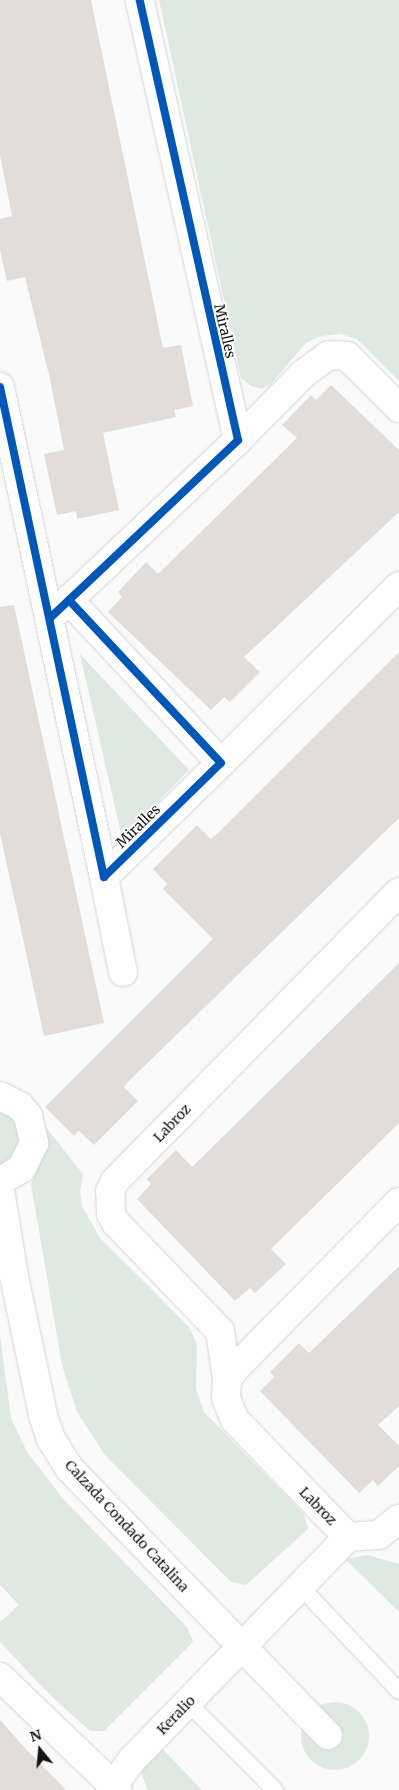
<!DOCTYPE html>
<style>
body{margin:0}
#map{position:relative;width:399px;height:1790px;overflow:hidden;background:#fafafa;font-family:Merriweather,serif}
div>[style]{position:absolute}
.green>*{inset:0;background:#dee9e2}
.round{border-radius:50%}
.building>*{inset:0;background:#e2ddd8}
.roads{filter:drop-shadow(0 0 1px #d4d4d5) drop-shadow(0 0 1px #d4d4d5)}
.lane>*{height:16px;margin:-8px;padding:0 8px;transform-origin:8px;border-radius:8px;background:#fefefe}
.street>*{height:28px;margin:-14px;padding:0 14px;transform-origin:14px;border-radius:14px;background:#fefefe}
.cycleway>*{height:8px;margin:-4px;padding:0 4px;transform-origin:4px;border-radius:4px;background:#0057b8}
span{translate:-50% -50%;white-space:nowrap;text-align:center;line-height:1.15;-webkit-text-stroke:4px #fff;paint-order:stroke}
.street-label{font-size:14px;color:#131313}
.north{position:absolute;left:15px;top:1725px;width:50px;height:50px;-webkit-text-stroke:4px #fff;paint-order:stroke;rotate:343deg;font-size:14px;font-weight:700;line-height:20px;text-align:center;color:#131313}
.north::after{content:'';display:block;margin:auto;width:18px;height:22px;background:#131313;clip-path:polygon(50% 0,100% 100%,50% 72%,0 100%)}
</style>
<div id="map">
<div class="green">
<div style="clip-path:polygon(159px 0,399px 0,399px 381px,357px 339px,341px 334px,321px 336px,306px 343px,271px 384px,262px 389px,251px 386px,241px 378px)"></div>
<div style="clip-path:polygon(80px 654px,189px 770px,122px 838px)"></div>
<div style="clip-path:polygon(0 1106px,16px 1117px,22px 1147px,0 1170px)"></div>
<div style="clip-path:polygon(45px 1126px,83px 1174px,80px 1191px,82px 1206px,100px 1238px,189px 1327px,197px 1344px,196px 1389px,204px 1412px,304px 1514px,308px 1529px,246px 1585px,231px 1582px,105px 1455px,77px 1412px,62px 1365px,31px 1184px,46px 1144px)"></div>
<div style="clip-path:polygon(0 1336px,11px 1418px,27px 1452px,64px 1500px,187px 1627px,193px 1642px,104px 1731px,90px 1731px,50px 1695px,0 1642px,0 1622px,19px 1605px,0 1585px)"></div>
<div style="clip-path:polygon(367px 1555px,399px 1564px,399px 1612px,345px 1559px)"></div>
<div class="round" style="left:301px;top:1702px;width:68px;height:68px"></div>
<div style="clip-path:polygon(155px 1741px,202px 1790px,148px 1790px,142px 1776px,142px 1759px)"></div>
</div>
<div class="building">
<div style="clip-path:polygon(0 0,91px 0,163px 348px,181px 345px,193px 406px,174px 410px,176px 417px,103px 433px,119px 510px,77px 519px,76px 511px,57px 515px,44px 454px,64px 450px,49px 375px,25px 277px,7px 281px,0 250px,0 219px,12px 216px,0 155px)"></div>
<div style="clip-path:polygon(331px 385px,399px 450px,399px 512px,244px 657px,260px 672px,230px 702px,224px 697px,211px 710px,108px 612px,122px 597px,118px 592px,146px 562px,158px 574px,297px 438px,282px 425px,311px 395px,316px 400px)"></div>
<div style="clip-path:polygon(14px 605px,104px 1023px,44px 1036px,0 833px,0 607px)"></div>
<div style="clip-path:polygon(399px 652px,399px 818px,129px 1081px,124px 1087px,138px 1101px,94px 1145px,79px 1131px,74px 1136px,45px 1107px,213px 939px,163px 889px,167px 884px,153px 869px,197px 825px,211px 839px,217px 834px)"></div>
<div style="clip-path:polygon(399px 963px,399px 1123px,271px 1249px,286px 1264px,255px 1293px,250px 1288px,235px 1301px,137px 1199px,151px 1184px,147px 1179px,176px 1150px,192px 1167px)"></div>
<div style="clip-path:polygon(399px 1266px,399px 1406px,378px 1425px,399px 1446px,399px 1466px,378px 1486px,373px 1480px,359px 1493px,260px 1391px,274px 1377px,270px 1372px,299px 1343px,309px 1353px)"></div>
<div style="clip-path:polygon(0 1720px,25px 1748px,66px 1790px,0 1790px)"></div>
</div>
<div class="roads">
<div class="lane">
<div style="left:300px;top:1586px;width:144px;rotate:46.7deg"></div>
<div style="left:188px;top:1703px;width:123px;rotate:45deg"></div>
</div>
<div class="street">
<div style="left:0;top:387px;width:501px;rotate:78.02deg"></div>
<div style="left:104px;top:877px;width:163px;rotate:-44.3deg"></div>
<div style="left:221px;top:763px;width:223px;rotate:-133deg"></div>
<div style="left:238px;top:440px;width:93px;rotate:-45.4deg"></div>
<div style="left:303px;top:374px;width:32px;rotate:-36deg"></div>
<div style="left:329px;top:355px;width:18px;rotate:3deg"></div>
<div style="left:347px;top:356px;width:74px;rotate:45deg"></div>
<div style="left:55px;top:613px;width:252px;rotate:-43.4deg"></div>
<div style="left:238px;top:440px;width:451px;rotate:-102.6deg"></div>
<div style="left:221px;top:763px;width:251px;rotate:-44.8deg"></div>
<div style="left:104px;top:877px;width:97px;rotate:78.7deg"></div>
<div style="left:0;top:1096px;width:22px;rotate:27deg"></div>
<div style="left:20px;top:1106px;width:13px;rotate:51deg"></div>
<div style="left:28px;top:1116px;width:28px;rotate:77deg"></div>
<div style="left:34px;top:1143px;width:28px;rotate:116deg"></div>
<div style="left:22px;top:1168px;width:26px;rotate:149deg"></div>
<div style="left:0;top:1190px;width:87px;rotate:80.8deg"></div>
<div style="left:14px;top:1276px;width:142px;rotate:78.2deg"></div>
<div style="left:43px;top:1415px;width:25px;rotate:72deg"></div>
<div style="left:51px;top:1439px;width:34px;rotate:58deg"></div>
<div style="left:69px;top:1468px;width:372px;rotate:45.9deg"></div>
<div style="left:399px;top:1202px;width:229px;rotate:134.6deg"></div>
<div style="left:238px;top:1365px;width:18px;rotate:128deg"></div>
<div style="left:227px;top:1379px;width:19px;rotate:93deg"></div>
<div style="left:226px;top:1398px;width:24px;rotate:68deg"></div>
<div style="left:235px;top:1420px;width:163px;rotate:46deg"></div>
<div style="left:348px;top:1537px;width:31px;rotate:-4deg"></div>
<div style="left:379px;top:1535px;width:26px;rotate:-39deg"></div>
<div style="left:227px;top:1379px;width:49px;rotate:-98.3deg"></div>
<div style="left:220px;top:1331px;width:150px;rotate:-133.9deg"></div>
<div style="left:116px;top:1223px;width:10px;rotate:-119deg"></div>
<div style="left:111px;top:1214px;width:23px;rotate:-92deg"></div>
<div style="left:110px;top:1191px;width:11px;rotate:-63deg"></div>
<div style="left:115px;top:1181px;width:405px;rotate:-45.5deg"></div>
<div style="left:0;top:1677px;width:163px;rotate:43.8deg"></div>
<div style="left:110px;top:1790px;width:37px;rotate:-54deg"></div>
<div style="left:132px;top:1760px;width:310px;rotate:-45.9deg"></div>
</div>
</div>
<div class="cycleway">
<div style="left:0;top:387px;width:501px;rotate:78.02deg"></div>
<div style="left:104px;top:877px;width:163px;rotate:-44.3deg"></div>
<div style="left:221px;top:763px;width:223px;rotate:-133deg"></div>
<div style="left:50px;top:618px;width:259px;rotate:-43.4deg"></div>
<div style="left:238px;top:440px;width:451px;rotate:-102.6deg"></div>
</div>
<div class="street-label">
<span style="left:225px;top:331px;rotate:77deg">Miralles</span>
<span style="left:138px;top:826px;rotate:-44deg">Miralles</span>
<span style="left:172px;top:1123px;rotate:-46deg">Labroz</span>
<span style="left:318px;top:1506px;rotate:46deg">Labroz</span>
<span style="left:127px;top:1526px;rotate:47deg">Calzada Condado Catalina</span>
<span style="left:176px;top:1715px;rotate:-46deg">Keralio</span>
</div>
<div class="north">N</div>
</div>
